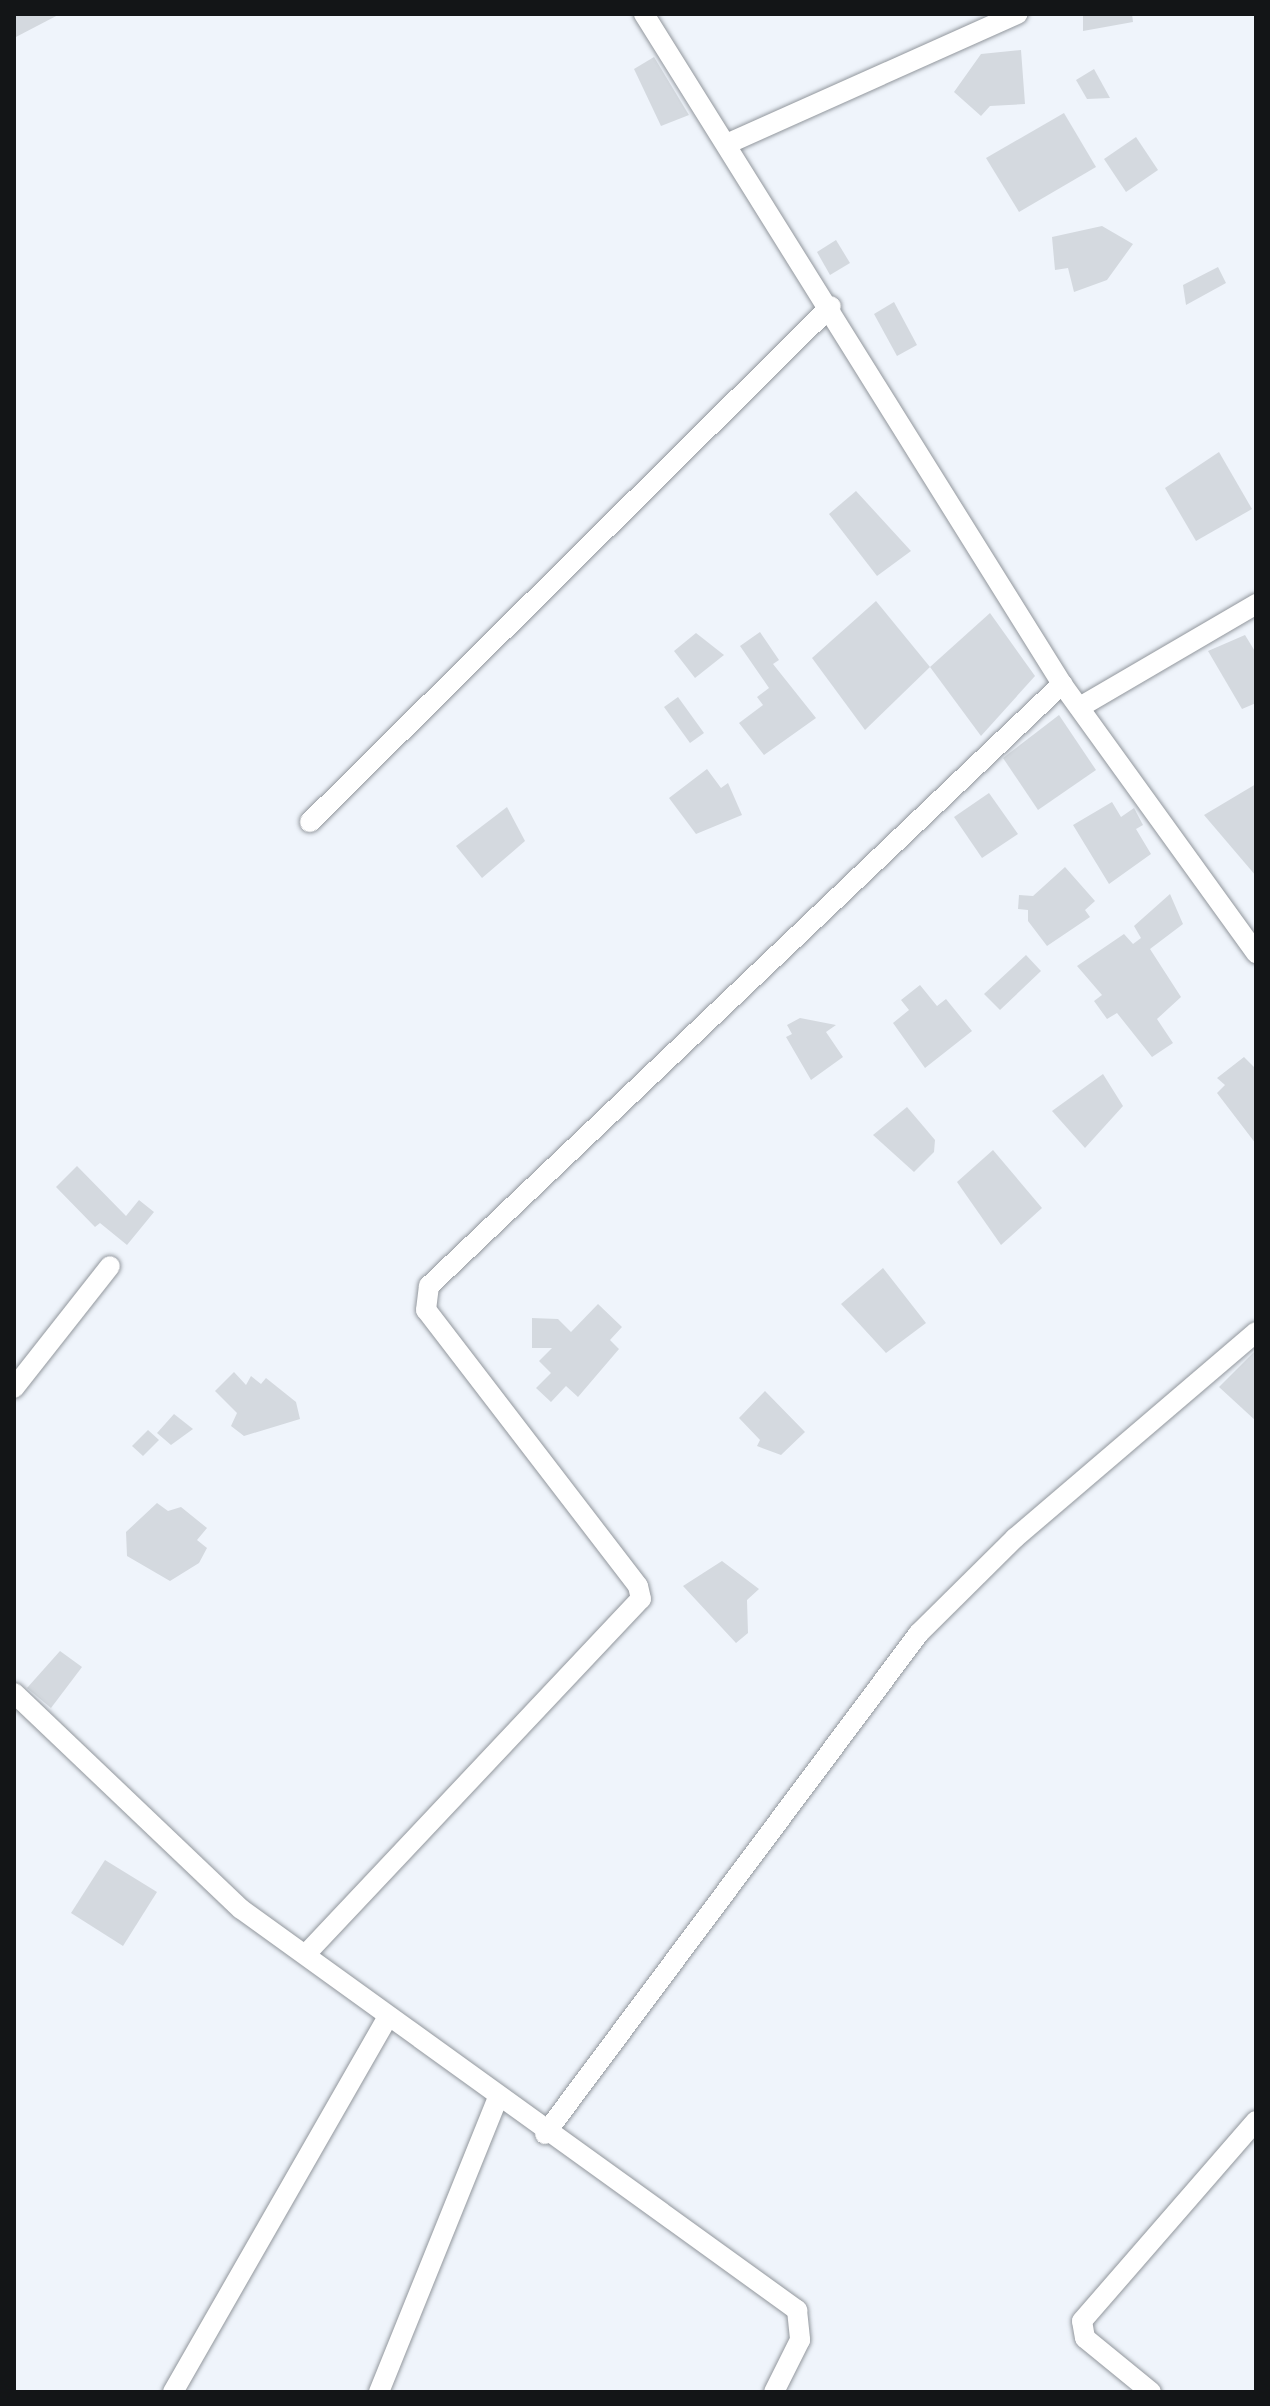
<!DOCTYPE html>
<style>
body{margin:0}
#map{position:relative;width:1270px;height:2406px;overflow:hidden;background:#eff4fb;font-family:Spectral,serif}
div>[style]{position:absolute}
.building>*{inset:0;background:#d4d9df}
.roads{filter:drop-shadow(0 0 2px #92979d) drop-shadow(0 0 2px #92979d)}
.minor>*{height:20px;margin:-10px;padding:0 10px;transform-origin:10px;border-radius:10px;background:#fff}
span{translate:-50% -50%;white-space:nowrap;text-align:center;line-height:1.15;-webkit-text-stroke:8px #eff4fb;paint-order:stroke}
.frame{position:absolute;inset:0;border:16px solid #131517;pointer-events:none}
</style>
<div id="map">
<div class="building">
<div style="clip-path:polygon(14px 14px,60px 14px,14px 38px)"></div>
<div style="clip-path:polygon(1083px 14px,1132px 14px,1133px 22px,1083px 31px)"></div>
<div style="clip-path:polygon(1021px 50px,1025px 104px,990px 106px,981px 116px,954px 92px,981px 54px)"></div>
<div style="clip-path:polygon(654px 57px,689px 115px,661px 126px,634px 69px)"></div>
<div style="clip-path:polygon(1094px 69px,1110px 98px,1087px 99px,1076px 80px)"></div>
<div style="clip-path:polygon(1064px 113px,1096px 167px,1019px 212px,986px 158px)"></div>
<div style="clip-path:polygon(1136px 137px,1158px 170px,1126px 192px,1104px 159px)"></div>
<div style="clip-path:polygon(1102px 226px,1133px 244px,1107px 280px,1074px 292px,1068px 268px,1055px 270px,1052px 237px)"></div>
<div style="clip-path:polygon(836px 240px,850px 263px,830px 275px,817px 252px)"></div>
<div style="clip-path:polygon(1218px 267px,1226px 283px,1186px 305px,1183px 285px)"></div>
<div style="clip-path:polygon(894px 302px,917px 345px,897px 356px,874px 314px)"></div>
<div style="clip-path:polygon(1219px 452px,1252px 509px,1196px 541px,1165px 488px)"></div>
<div style="clip-path:polygon(856px 491px,911px 551px,877px 576px,829px 514px)"></div>
<div style="clip-path:polygon(876px 601px,930px 667px,865px 730px,812px 658px)"></div>
<div style="clip-path:polygon(990px 613px,1035px 676px,981px 736px,930px 667px)"></div>
<div style="clip-path:polygon(760px 632px,779px 660px,773px 664px,816px 718px,764px 755px,739px 723px,763px 705px,757px 697px,769px 688px,740px 646px)"></div>
<div style="clip-path:polygon(696px 633px,724px 655px,695px 678px,674px 651px)"></div>
<div style="clip-path:polygon(1245px 635px,1256px 653px,1256px 703px,1242px 709px,1208px 651px)"></div>
<div style="clip-path:polygon(678px 697px,704px 733px,690px 743px,664px 707px)"></div>
<div style="clip-path:polygon(1059px 715px,1096px 770px,1038px 810px,1003px 758px)"></div>
<div style="clip-path:polygon(707px 769px,721px 788px,728px 783px,742px 815px,696px 834px,669px 798px)"></div>
<div style="clip-path:polygon(1256px 784px,1256px 876px,1204px 815px)"></div>
<div style="clip-path:polygon(989px 793px,1018px 834px,982px 858px,954px 817px)"></div>
<div style="clip-path:polygon(1112px 802px,1121px 817px,1134px 808px,1143px 825px,1136px 829px,1151px 854px,1109px 884px,1073px 825px)"></div>
<div style="clip-path:polygon(507px 807px,525px 841px,482px 878px,456px 846px)"></div>
<div style="clip-path:polygon(1065px 867px,1095px 901px,1085px 910px,1090px 917px,1047px 946px,1028px 921px,1028px 910px,1018px 909px,1019px 895px,1033px 896px)"></div>
<div style="clip-path:polygon(1170px 894px,1183px 924px,1150px 949px,1181px 997px,1157px 1019px,1173px 1043px,1152px 1057px,1117px 1013px,1107px 1019px,1094px 1001px,1102px 995px,1077px 966px,1124px 934px,1133px 944px,1141px 938px,1134px 926px)"></div>
<div style="clip-path:polygon(1026px 955px,1041px 971px,1000px 1010px,984px 994px)"></div>
<div style="clip-path:polygon(920px 985px,937px 1006px,946px 999px,972px 1031px,925px 1068px,893px 1023px,909px 1010px,901px 1000px)"></div>
<div style="clip-path:polygon(800px 1018px,836px 1025px,826px 1032px,843px 1057px,811px 1080px,786px 1037px,792px 1034px,787px 1025px)"></div>
<div style="clip-path:polygon(1244px 1057px,1256px 1069px,1256px 1144px,1217px 1093px,1225px 1085px,1217px 1078px)"></div>
<div style="clip-path:polygon(1103px 1074px,1123px 1106px,1085px 1148px,1052px 1111px)"></div>
<div style="clip-path:polygon(907px 1107px,935px 1140px,934px 1152px,914px 1172px,873px 1135px)"></div>
<div style="clip-path:polygon(993px 1150px,1042px 1208px,1001px 1245px,957px 1182px)"></div>
<div style="clip-path:polygon(77px 1166px,126px 1216px,139px 1200px,154px 1212px,127px 1245px,100px 1223px,95px 1227px,56px 1187px)"></div>
<div style="clip-path:polygon(883px 1268px,926px 1323px,886px 1353px,841px 1304px)"></div>
<div style="clip-path:polygon(598px 1304px,622px 1327px,610px 1340px,619px 1349px,578px 1397px,566px 1386px,551px 1402px,536px 1388px,551px 1373px,539px 1361px,552px 1348px,532px 1348px,532px 1318px,558px 1319px,571px 1332px)"></div>
<div style="clip-path:polygon(1256px 1350px,1256px 1421px,1219px 1387px)"></div>
<div style="clip-path:polygon(234px 1372px,246px 1385px,251px 1376px,261px 1384px,266px 1378px,296px 1402px,300px 1419px,244px 1436px,231px 1426px,237px 1413px,215px 1391px)"></div>
<div style="clip-path:polygon(765px 1391px,805px 1432px,781px 1455px,757px 1446px,760px 1440px,739px 1418px)"></div>
<div style="clip-path:polygon(174px 1414px,193px 1429px,171px 1445px,157px 1433px)"></div>
<div style="clip-path:polygon(148px 1430px,159px 1440px,143px 1456px,132px 1446px)"></div>
<div style="clip-path:polygon(157px 1503px,168px 1511px,181px 1507px,207px 1528px,197px 1540px,207px 1548px,199px 1563px,170px 1581px,127px 1556px,126px 1532px)"></div>
<div style="clip-path:polygon(722px 1561px,759px 1589px,747px 1600px,748px 1633px,736px 1643px,683px 1586px)"></div>
<div style="clip-path:polygon(60px 1651px,82px 1667px,51px 1708px,27px 1688px)"></div>
<div style="clip-path:polygon(105px 1860px,157px 1892px,123px 1946px,71px 1913px)"></div>
</div>
<div class="roads">
<div class="minor">
<div style="left:644px;top:14px;width:790px;rotate:58.04deg"></div>
<div style="left:1062px;top:684px;width:332px;rotate:54.2deg"></div>
<div style="left:729px;top:143px;width:316px;rotate:-24.1deg"></div>
<div style="left:1080px;top:707px;width:204px;rotate:-30.3deg"></div>
<div style="left:310px;top:822px;width:733px;rotate:-44.72deg"></div>
<div style="left:14px;top:1388px;width:155px;rotate:-51.8deg"></div>
<div style="left:14px;top:1693px;width:313px;rotate:43.6deg"></div>
<div style="left:241px;top:1909px;width:686px;rotate:35.8deg"></div>
<div style="left:797px;top:2310px;width:30px;rotate:84deg"></div>
<div style="left:800px;top:2340px;width:58px;rotate:116.6deg"></div>
<div style="left:306px;top:1954px;width:488px;rotate:-46.7deg"></div>
<div style="left:641px;top:1599px;width:13px;rotate:-103deg"></div>
<div style="left:638px;top:1586px;width:348px;rotate:-127.5deg"></div>
<div style="left:426px;top:1310px;width:24px;rotate:-83deg"></div>
<div style="left:429px;top:1286px;width:874px;rotate:-43.56deg"></div>
<div style="left:545px;top:2134px;width:625px;rotate:-53.26deg"></div>
<div style="left:919px;top:1633px;width:135px;rotate:-44.7deg"></div>
<div style="left:1015px;top:1538px;width:317px;rotate:-40.5deg"></div>
<div style="left:173px;top:2392px;width:433px;rotate:-60.2deg"></div>
<div style="left:379px;top:2392px;width:317px;rotate:-68deg"></div>
<div style="left:1151px;top:2392px;width:85px;rotate:-140.7deg"></div>
<div style="left:1085px;top:2338px;width:17px;rotate:-100deg"></div>
<div style="left:1082px;top:2321px;width:265px;rotate:-49deg"></div>
</div>
</div>
<div class="frame"></div>
</div>
